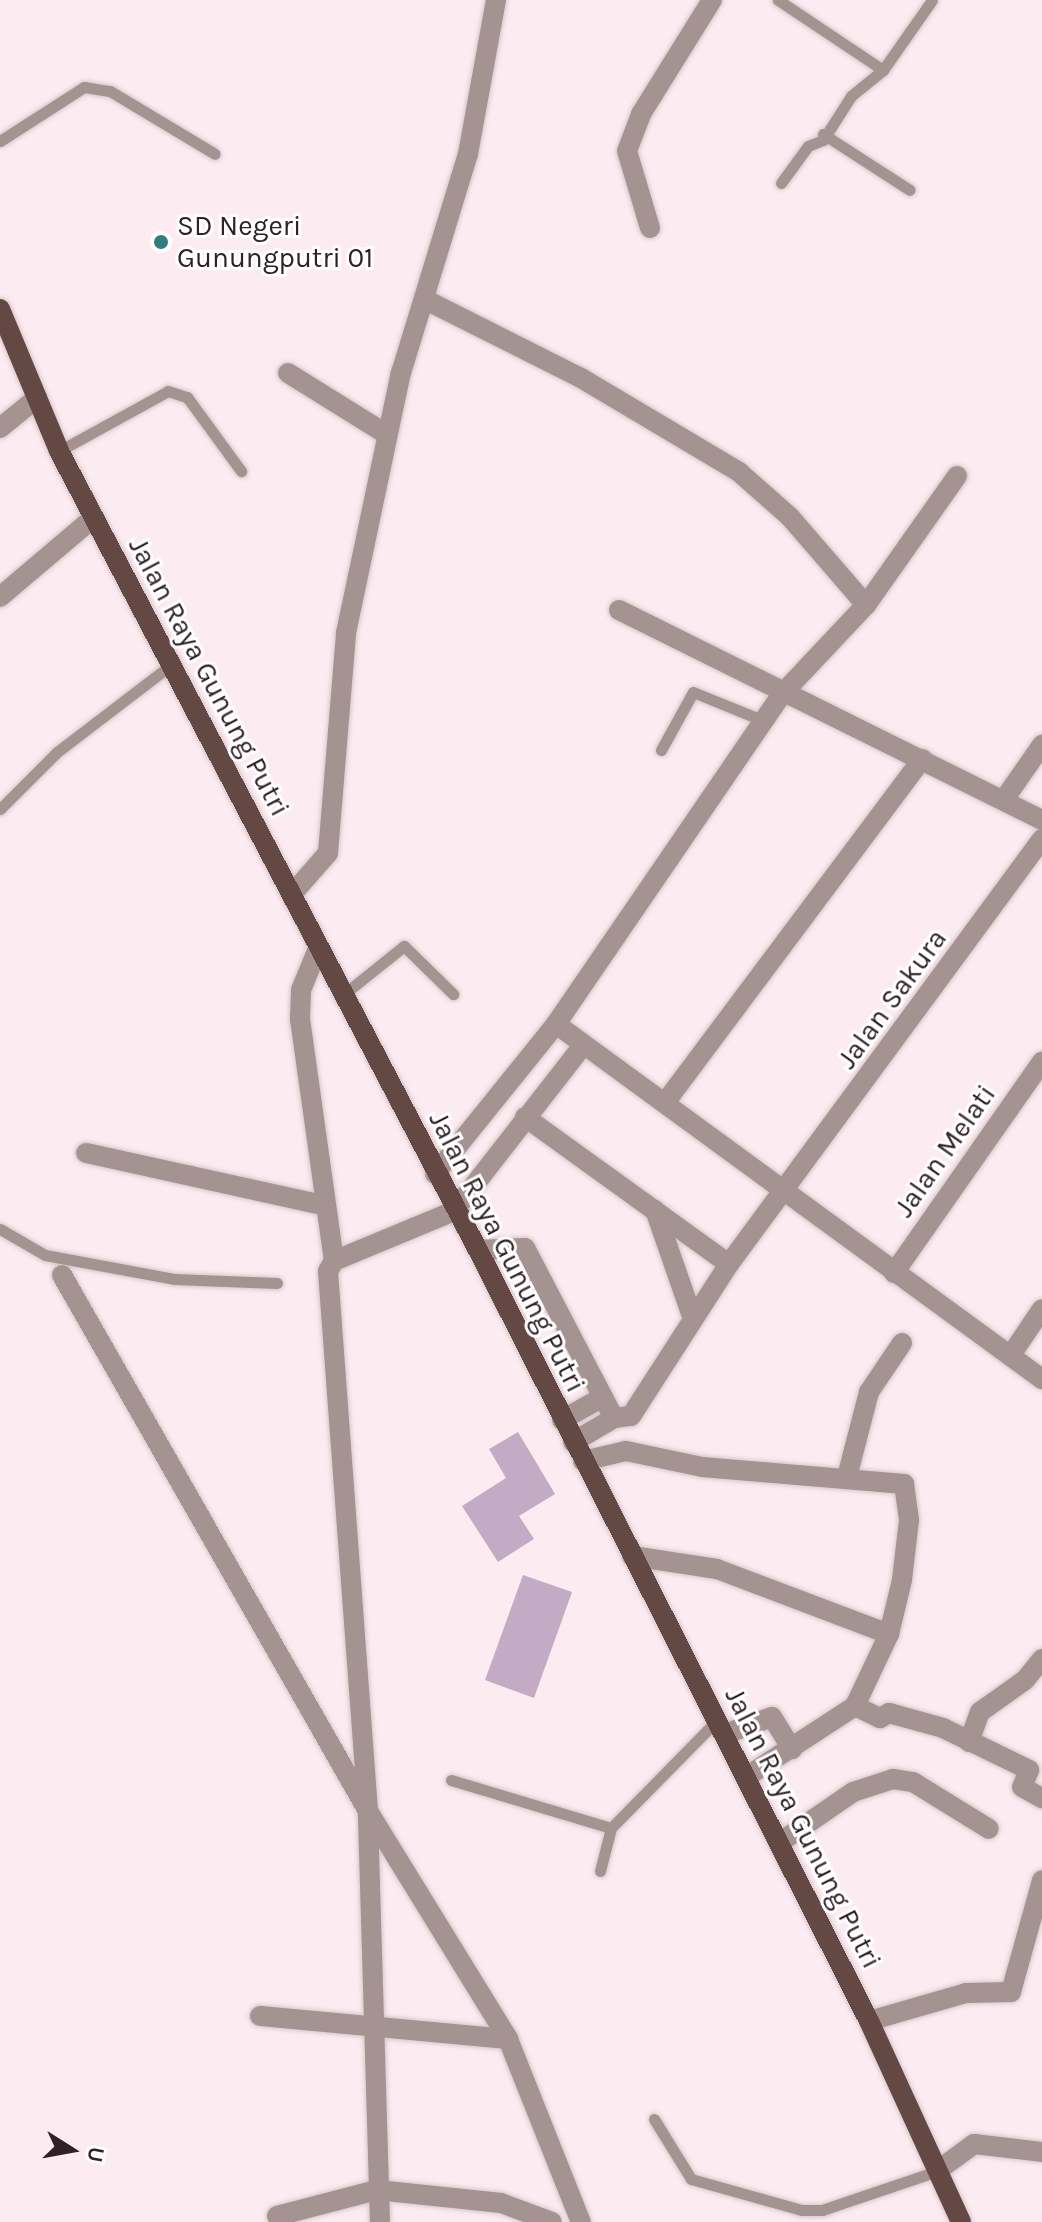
<!DOCTYPE html>
<style>
body{margin:0}
#map{position:relative;width:1042px;height:2222px;overflow:hidden;background:#fcecf1;font-family:Karla,sans-serif}
div>[style]{position:absolute}
.building>*{inset:0;background:#c3aac5}
.roads{filter:drop-shadow(0 0 2px #d7c7cc) drop-shadow(0 0 2px #d7c7cc)}
.lane>*{height:11px;margin:-5.5px;padding:0 5.5px;transform-origin:5.5px;border-radius:5.5px;background:#a49391}
.street>*{height:20px;margin:-10px;padding:0 10px;transform-origin:10px;border-radius:10px;background:#a49391}
.primary>*{height:20px;margin:-10px;padding:0 10px;transform-origin:10px;border-radius:10px;background:#644844}
.dots>*{width:22px;height:22px;translate:-50% -50%;box-sizing:border-box;border:4px solid #fff;border-radius:50%}
span{translate:-50% -50%;white-space:nowrap;text-align:center;line-height:1.15;-webkit-text-stroke:6px #fff;paint-order:stroke}
.poi-label{font-size:28px;color:#302126}
.left{translate:0 -50%;text-align:left}
.street-label{font-size:28px;color:#302126}
.north{position:absolute;left:32px;top:2110px;width:80px;height:80px;-webkit-text-stroke:6px #fff;paint-order:stroke;rotate:101deg;font-size:22px;font-weight:700;line-height:32px;text-align:center;color:#302126}
.north::after{content:'';display:block;margin:auto;width:28px;height:36px;background:#302126;clip-path:polygon(50% 0,100% 100%,50% 72%,0 100%)}
</style>
<div id="map">
<div class="building">
<div style="clip-path:polygon(518px 1432px,555px 1494px,519px 1516px,534px 1539px,498px 1562px,462px 1506px,506px 1478px,489px 1449px)"></div>
<div style="clip-path:polygon(523px 1575px,572px 1592px,534px 1698px,485px 1680px)"></div>
</div>
<div class="roads">
<div class="lane">
<div style="left:778px;top:0;width:126px;rotate:33.7deg"></div>
<div style="left:823px;top:134px;width:103px;rotate:32.8deg"></div>
<div style="left:0;top:141px;width:100px;rotate:-32.7deg"></div>
<div style="left:84px;top:87px;width:26px;rotate:9deg"></div>
<div style="left:110px;top:91px;width:122px;rotate:31deg"></div>
<div style="left:781px;top:183px;width:46px;rotate:-53.9deg"></div>
<div style="left:808px;top:146px;width:16px;rotate:-22deg"></div>
<div style="left:823px;top:140px;width:52px;rotate:-57.5deg"></div>
<div style="left:851px;top:96px;width:41px;rotate:-39.1deg"></div>
<div style="left:883px;top:70px;width:85px;rotate:-55deg"></div>
<div style="left:59px;top:451px;width:124px;rotate:-28.8deg"></div>
<div style="left:168px;top:391px;width:20px;rotate:18deg"></div>
<div style="left:187px;top:397px;width:92px;rotate:53.9deg"></div>
<div style="left:661px;top:750px;width:66px;rotate:-61.1deg"></div>
<div style="left:693px;top:692px;width:74px;rotate:22.1deg"></div>
<div style="left:0;top:809px;width:81px;rotate:-45deg"></div>
<div style="left:57px;top:752px;width:140px;rotate:-37.4deg"></div>
<div style="left:344px;top:994px;width:77px;rotate:-38.7deg"></div>
<div style="left:404px;top:946px;width:69px;rotate:44.4deg"></div>
<div style="left:0;top:1229px;width:52px;rotate:30deg"></div>
<div style="left:45px;top:1255px;width:131px;rotate:10.5deg"></div>
<div style="left:174px;top:1279px;width:103px;rotate:2.2deg"></div>
<div style="left:451px;top:1780px;width:167px;rotate:16.7deg"></div>
<div style="left:600px;top:1871px;width:44px;rotate:-75.7deg"></div>
<div style="left:611px;top:1828px;width:151px;rotate:-45.5deg"></div>
<div style="left:654px;top:2119px;width:70px;rotate:58.3deg"></div>
<div style="left:691px;top:2179px;width:115px;rotate:15.6deg"></div>
<div style="left:802px;top:2210px;width:20px"></div>
<div style="left:822px;top:2210px;width:121px;rotate:-18.7deg"></div>
</div>
<div class="street">
<div style="left:650px;top:228px;width:80px;rotate:-106.6deg"></div>
<div style="left:627px;top:151px;width:40px;rotate:-69deg"></div>
<div style="left:641px;top:114px;width:134px;rotate:-58.1deg"></div>
<div style="left:424px;top:299px;width:176px;rotate:26.7deg"></div>
<div style="left:581px;top:378px;width:184px;rotate:30.7deg"></div>
<div style="left:739px;top:472px;width:68px;rotate:41.4deg"></div>
<div style="left:790px;top:517px;width:116px;rotate:49.2deg"></div>
<div style="left:288px;top:373px;width:115px;rotate:31.9deg"></div>
<div style="left:0;top:428px;width:48px;rotate:-39deg"></div>
<div style="left:0;top:597px;width:122px;rotate:-40.3deg"></div>
<div style="left:619px;top:610px;width:472px;rotate:26.4deg"></div>
<div style="left:1005px;top:798px;width:65px;rotate:-55.1deg"></div>
<div style="left:293px;top:893px;width:53px;rotate:-48.8deg"></div>
<div style="left:328px;top:853px;width:221px;rotate:-85.3deg"></div>
<div style="left:346px;top:633px;width:266px;rotate:-78.1deg"></div>
<div style="left:401px;top:373px;width:229px;rotate:-73deg"></div>
<div style="left:468px;top:154px;width:157px;rotate:-79.7deg"></div>
<div style="left:317px;top:951px;width:42px;rotate:112.3deg"></div>
<div style="left:301px;top:990px;width:29px;rotate:92deg"></div>
<div style="left:300px;top:1019px;width:244px;rotate:82deg"></div>
<div style="left:556px;top:1024px;width:602px;rotate:36.15deg"></div>
<div style="left:667px;top:1100px;width:426px;rotate:-53.2deg"></div>
<div style="left:525px;top:1117px;width:251px;rotate:35.8deg"></div>
<div style="left:86px;top:1153px;width:242px;rotate:12.4deg"></div>
<div style="left:435px;top:1174px;width:193px;rotate:-51.1deg"></div>
<div style="left:556px;top:1024px;width:400px;rotate:-55.6deg"></div>
<div style="left:782px;top:694px;width:122px;rotate:-46.7deg"></div>
<div style="left:866px;top:605px;width:158px;rotate:-54.8deg"></div>
<div style="left:655px;top:1210px;width:115px;rotate:70.8deg"></div>
<div style="left:478px;top:1250px;width:47px;rotate:-2.4deg"></div>
<div style="left:525px;top:1248px;width:192px;rotate:62.4deg"></div>
<div style="left:614px;top:1418px;width:17px;rotate:-7deg"></div>
<div style="left:631px;top:1416px;width:181px;rotate:-57.2deg"></div>
<div style="left:729px;top:1264px;width:528px;rotate:-53.63deg"></div>
<div style="left:894px;top:1273px;width:258px;rotate:-55deg"></div>
<div style="left:62px;top:1275px;width:617px;rotate:60.28deg"></div>
<div style="left:368px;top:1811px;width:268px;rotate:58.4deg"></div>
<div style="left:508px;top:2039px;width:197px;rotate:68.3deg"></div>
<div style="left:1011px;top:1355px;width:55px;rotate:-56deg"></div>
<div style="left:562px;top:1420px;width:47px;rotate:-29.3deg"></div>
<div style="left:573px;top:1442px;width:48px;rotate:-30.3deg"></div>
<div style="left:583px;top:1461px;width:44px;rotate:-13.1deg"></div>
<div style="left:626px;top:1451px;width:78px;rotate:11.9deg"></div>
<div style="left:702px;top:1467px;width:203px;rotate:4.8deg"></div>
<div style="left:904px;top:1484px;width:36px;rotate:82deg"></div>
<div style="left:909px;top:1520px;width:60px;rotate:96.7deg"></div>
<div style="left:902px;top:1580px;width:56px;rotate:103.5deg"></div>
<div style="left:889px;top:1634px;width:80px;rotate:115.3deg"></div>
<div style="left:855px;top:1706px;width:28px;rotate:26deg"></div>
<div style="left:880px;top:1718px;width:10px;rotate:-29deg"></div>
<div style="left:889px;top:1713px;width:56px;rotate:15.5deg"></div>
<div style="left:943px;top:1728px;width:96px;rotate:26deg"></div>
<div style="left:1029px;top:1770px;width:18px;rotate:112deg"></div>
<div style="left:1022px;top:1787px;width:23px;rotate:29deg"></div>
<div style="left:847px;top:1477px;width:88px;rotate:-75.5deg"></div>
<div style="left:869px;top:1392px;width:59px;rotate:-56deg"></div>
<div style="left:632px;top:1556px;width:86px;rotate:8.7deg"></div>
<div style="left:717px;top:1569px;width:184px;rotate:20.7deg"></div>
<div style="left:725px;top:1734px;width:50px;rotate:-19.9deg"></div>
<div style="left:772px;top:1717px;width:38px;rotate:58deg"></div>
<div style="left:969px;top:1742px;width:32px;rotate:-70deg"></div>
<div style="left:980px;top:1712px;width:55px;rotate:-35.4deg"></div>
<div style="left:1025px;top:1680px;width:27px;rotate:-51deg"></div>
<div style="left:746px;top:1777px;width:130px;rotate:-33.1deg"></div>
<div style="left:779px;top:1843px;width:90px;rotate:-34.6deg"></div>
<div style="left:853px;top:1792px;width:42px;rotate:-18deg"></div>
<div style="left:893px;top:1779px;width:20px;rotate:9deg"></div>
<div style="left:913px;top:1782px;width:89px;rotate:31.7deg"></div>
<div style="left:260px;top:2016px;width:249px;rotate:5.3deg"></div>
<div style="left:869px;top:2021px;width:101px;rotate:-16.1deg"></div>
<div style="left:966px;top:1993px;width:45px;rotate:-1.3deg"></div>
<div style="left:1011px;top:1992px;width:116px;rotate:-74.5deg"></div>
<div style="left:937px;top:2171px;width:46px;rotate:-36.1deg"></div>
<div style="left:974px;top:2144px;width:68px;rotate:6.7deg"></div>
<div style="left:277px;top:2216px;width:103px;rotate:-14.6deg"></div>
<div style="left:377px;top:2190px;width:125px;rotate:6deg"></div>
<div style="left:501px;top:2203px;width:54px;rotate:20.4deg"></div>
<div style="left:380px;top:2222px;width:411px;rotate:-91.7deg"></div>
<div style="left:368px;top:1811px;width:541px;rotate:-94.24deg"></div>
<div style="left:328px;top:1271px;width:12px;rotate:-59deg"></div>
<div style="left:334px;top:1261px;width:130px;rotate:-22.6deg"></div>
<div style="left:454px;top:1211px;width:207px;rotate:-52.1deg"></div>
</div>
<div class="primary">
<div style="left:0;top:309px;width:154px;rotate:67.4deg"></div>
<div style="left:59px;top:451px;width:902px;rotate:62.33deg"></div>
<div style="left:478px;top:1250px;width:864px;rotate:63.11deg"></div>
<div style="left:869px;top:2021px;width:221px;rotate:65.4deg"></div>
</div>
</div>
<div class="dots">
<div style="left:161px;top:242px;background:#337c7f"></div>
</div>
<div class="poi-label">
<span class="left" style="left:177px;top:242px">SD Negeri<br>Gunungputri 01</span>
</div>
<div class="street-label">
<span style="left:209px;top:677px;rotate:62deg">Jalan Raya Gunung Putri</span>
<span style="left:892px;top:999px;rotate:-54deg">Jalan Sakura</span>
<span style="left:945px;top:1151px;rotate:-55deg">Jalan Melati</span>
<span style="left:507px;top:1252px;rotate:63deg">Jalan Raya Gunung Putri</span>
<span style="left:803px;top:1828px;rotate:63deg">Jalan Raya Gunung Putri</span>
</div>
<div class="north">U</div>
</div>
